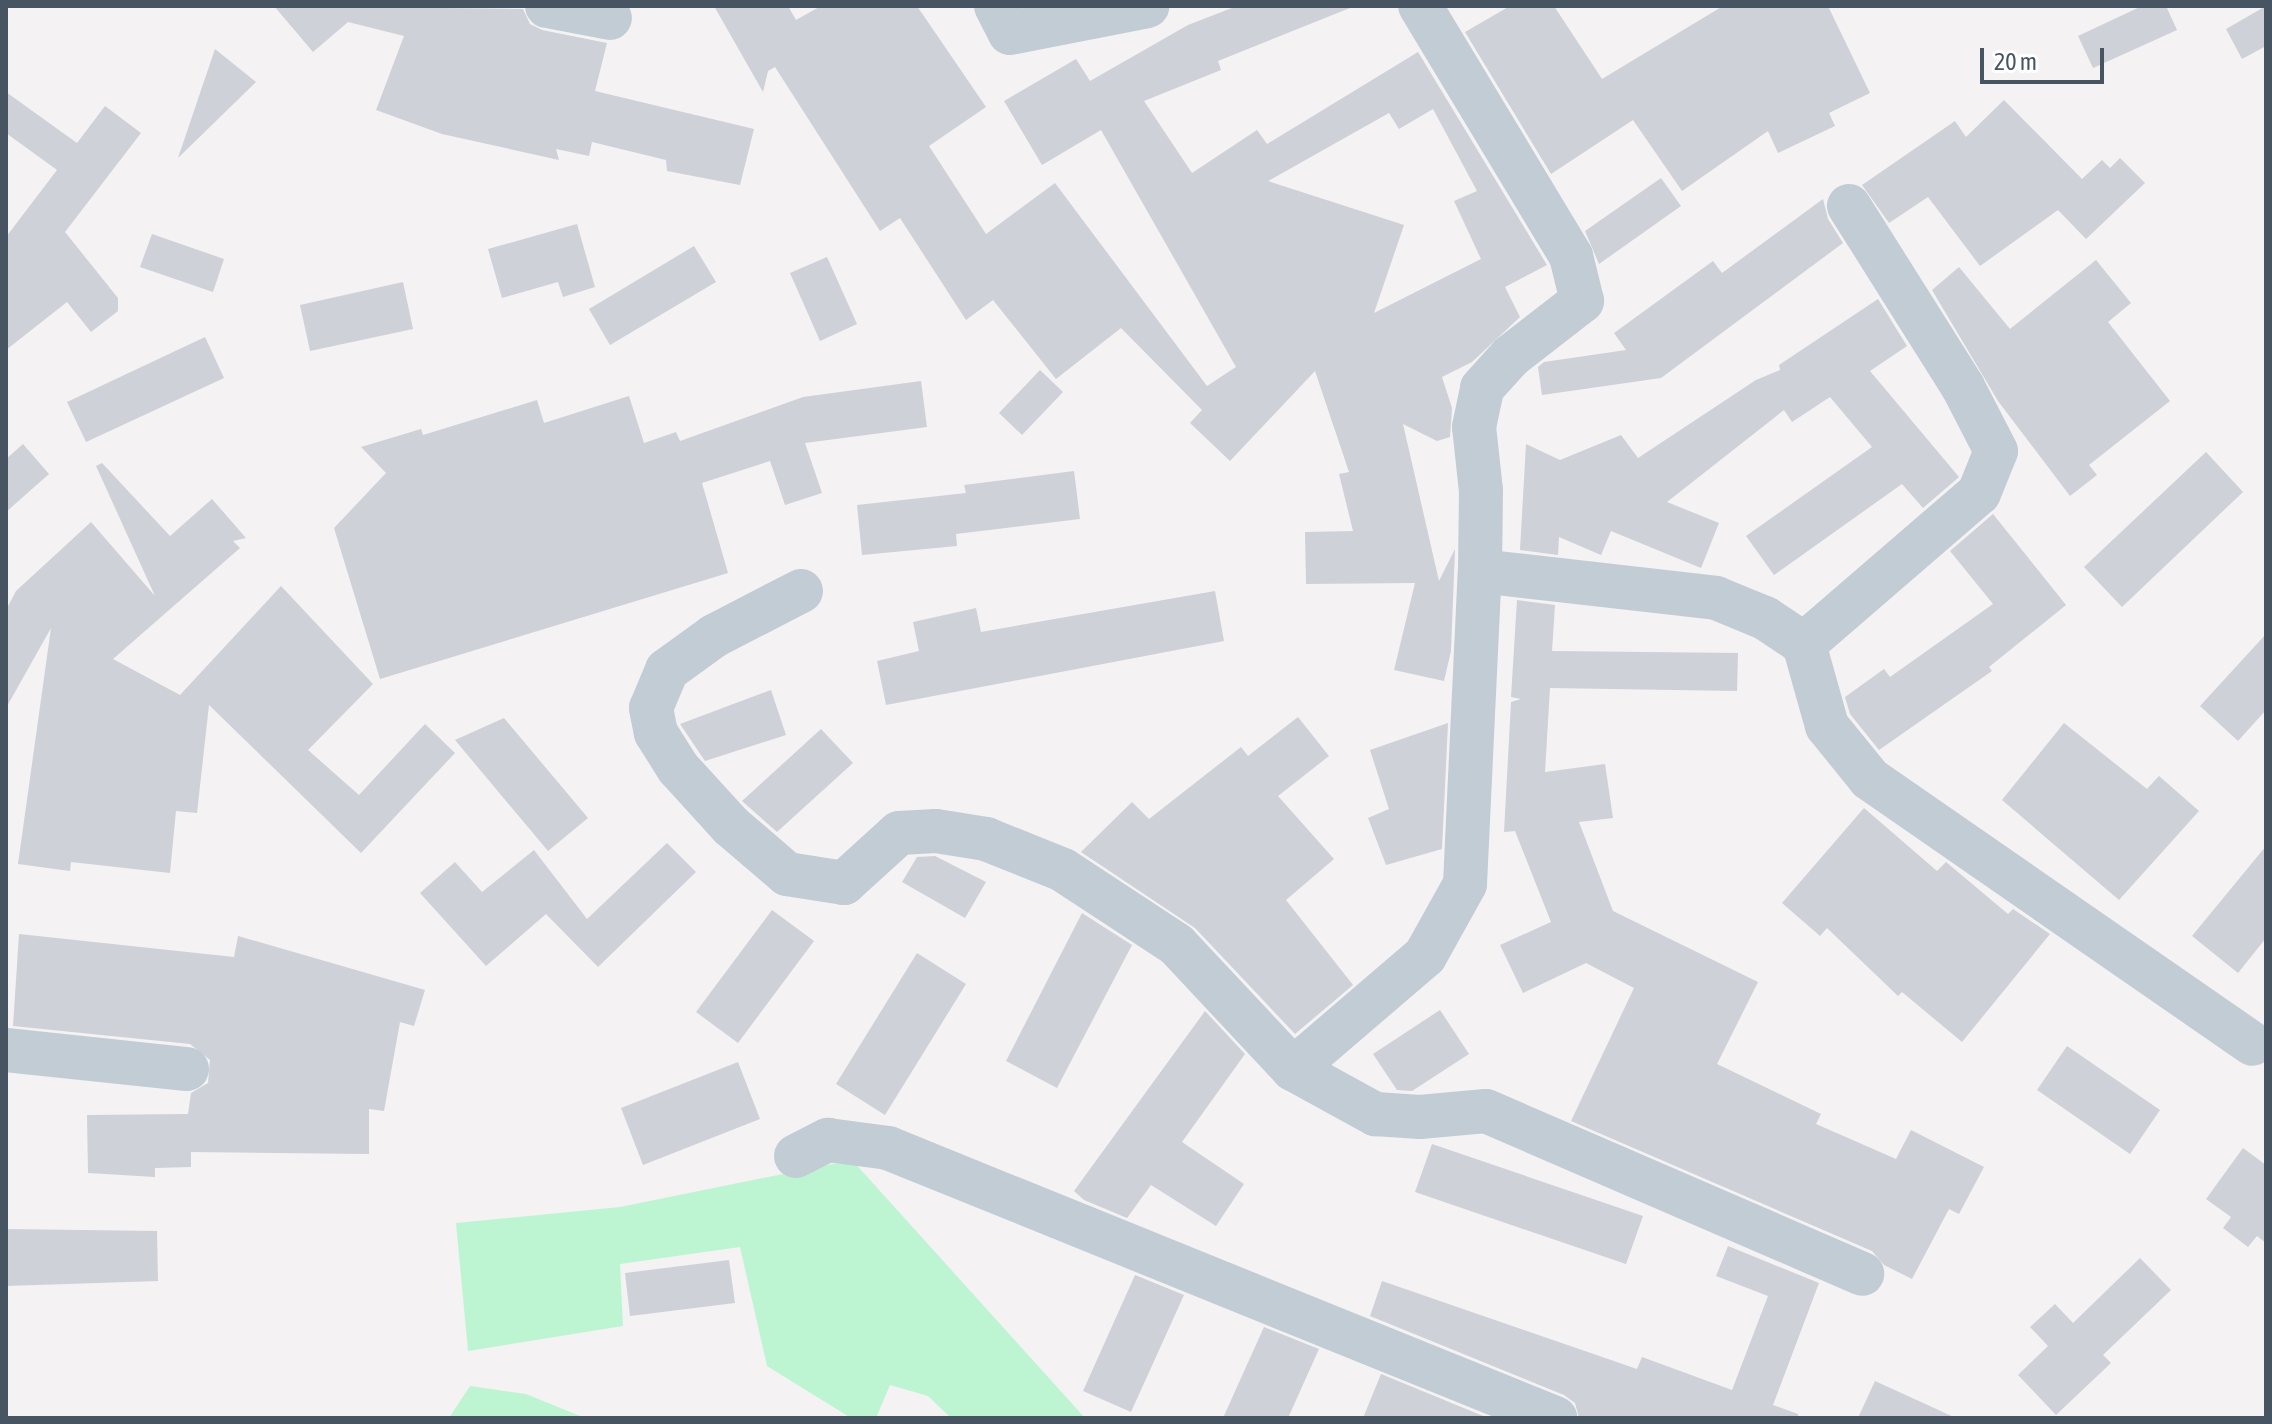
<!DOCTYPE html>
<style>
body{margin:0}
#map{position:relative;width:2272px;height:1424px;overflow:hidden;background:#f4f2f2;font-family:"Asap Condensed",sans-serif}
div>[style]{position:absolute}
.green>*{inset:0;background:#bdf5d3}
.building>*{inset:0;background:#ced1d8}
.street>*{height:44px;margin:-22px;padding:0 22px;transform-origin:22px;border-radius:22px;background:#c1ccd5}
span{translate:-50% -50%;white-space:nowrap;text-align:center;line-height:1.15;-webkit-text-stroke:6px #fff;paint-order:stroke}
.frame{position:absolute;inset:0;border:8px solid #475562;pointer-events:none}
.scale{position:absolute;left:1980px;top:48px;width:124px;height:36px;box-sizing:border-box;border:4px solid #475562;border-top:0;padding-left:10px;font-size:24px;line-height:28px;white-space:nowrap;color:#475562;-webkit-text-stroke:6px #fff;paint-order:stroke}
</style>
<div id="map">
<div class="green">
<div style="clip-path:polygon(852px 1160px,1085px 1418px,951px 1418px,928px 1396px,890px 1385px,876px 1418px,851px 1418px,767px 1366px,740px 1247px,620px 1264px,623px 1326px,468px 1351px,456px 1223px,620px 1207px)"></div>
<div style="clip-path:polygon(470px 1386px,526px 1394px,585px 1418px,449px 1418px)"></div>
</div>
<div class="building">
<div style="clip-path:polygon(274px 6px,523px 9px,530px 24px,542px 30px,607px 43px,595px 91px,754px 129px,740px 185px,667px 171px,666px 160px,592px 142px,589px 156px,556px 149px,559px 160px,442px 134px,376px 110px,404px 36px,348px 22px,313px 52px)"></div>
<div style="clip-path:polygon(evenodd,714px 6px,788px 6px,796px 20px,821px 6px,917px 6px,986px 107px,929px 146px,986px 234px,1055px 183px,1207px 386px,1236px 367px,1101px 130px,1042px 165px,1004px 101px,1076px 59px,1090px 81px,1188px 25px,1237px 6px,1355px 6px,1218px 61px,1221px 70px,1144px 101px,1192px 173px,1257px 130px,1267px 144px,1418px 52px,1547px 265px,1505px 287px,1520px 317px,1472px 362px,1442px 377px,1452px 408px,1450px 437px,1437px 441px,1403px 424px,1439px 581px,1455px 549px,1451px 651px,1444px 681px,1394px 670px,1415px 583px,1306px 584px,1305px 532px,1353px 531px,1339px 474px,1349px 472px,1315px 371px,1230px 461px,1190px 423px,1202px 410px,1121px 328px,1056px 379px,993px 300px,966px 320px,900px 218px,880px 231px,775px 67px,768px 71px,763px 92px,714px 6px,1433px 109px,1477px 191px,1454px 201px,1481px 259px,1374px 313px,1404px 225px,1268px 181px,1389px 113px,1399px 129px,1433px 109px)"></div>
<div style="clip-path:polygon(1510px 6px,1554px 6px,1602px 79px,1723px 6px,1828px 6px,1870px 93px,1829px 113px,1835px 126px,1778px 153px,1768px 131px,1682px 191px,1633px 120px,1551px 174px,1465px 32px)"></div>
<div style="clip-path:polygon(2142px 6px,2166px 6px,2177px 30px,2093px 68px,2078px 36px)"></div>
<div style="clip-path:polygon(2266px 6px,2266px 46px,2242px 59px,2226px 29px)"></div>
<div style="clip-path:polygon(215px 49px,256px 82px,178px 158px)"></div>
<div style="clip-path:polygon(6px 92px,77px 143px,105px 106px,141px 133px,65px 232px,118px 298px,118px 311px,91px 332px,67px 302px,6px 350px,6px 237px,57px 170px,6px 133px)"></div>
<div style="clip-path:polygon(2004px 100px,2082px 179px,2102px 160px,2110px 168px,2120px 158px,2145px 183px,2086px 239px,2058px 210px,1980px 266px,1928px 197px,1889px 223px,1862px 185px,1955px 121px,1966px 137px)"></div>
<div style="clip-path:polygon(1661px 178px,1681px 206px,1599px 264px,1585px 231px)"></div>
<div style="clip-path:polygon(1823px 199px,1828px 219px,1843px 243px,1661px 378px,1542px 395px,1538px 367px,1544px 362px,1626px 350px,1614px 333px,1713px 261px,1722px 273px)"></div>
<div style="clip-path:polygon(577px 224px,595px 287px,563px 297px,558px 282px,502px 298px,488px 249px)"></div>
<div style="clip-path:polygon(152px 234px,224px 259px,213px 292px,140px 267px)"></div>
<div style="clip-path:polygon(694px 246px,716px 282px,610px 345px,589px 309px)"></div>
<div style="clip-path:polygon(827px 257px,857px 324px,820px 341px,790px 273px)"></div>
<div style="clip-path:polygon(2096px 260px,2131px 303px,2108px 322px,2170px 401px,2089px 465px,2097px 475px,2070px 496px,1998px 401px,1932px 290px,1959px 267px,2010px 329px)"></div>
<div style="clip-path:polygon(403px 282px,413px 329px,310px 351px,300px 305px)"></div>
<div style="clip-path:polygon(1878px 299px,1907px 346px,1870px 371px,1959px 477px,1923px 508px,1902px 484px,1774px 575px,1746px 536px,1872px 447px,1830px 397px,1792px 422px,1784px 410px,1667px 502px,1719px 523px,1701px 568px,1611px 531px,1601px 555px,1559px 537px,1558px 555px,1520px 550px,1526px 444px,1560px 460px,1621px 435px,1638px 458px,1756px 380px,1780px 370px,1779px 365px)"></div>
<div style="clip-path:polygon(205px 337px,224px 378px,86px 442px,67px 402px)"></div>
<div style="clip-path:polygon(1040px 370px,1063px 392px,1022px 435px,999px 413px)"></div>
<div style="clip-path:polygon(921px 381px,927px 427px,805px 443px,822px 493px,785px 505px,770px 461px,702px 483px,728px 573px,380px 679px,334px 528px,386px 473px,361px 447px,421px 429px,423px 435px,537px 400px,544px 423px,629px 396px,644px 443px,676px 432px,680px 441px,803px 397px)"></div>
<div style="clip-path:polygon(23px 444px,49px 474px,6px 512px,6px 459px)"></div>
<div style="clip-path:polygon(2206px 452px,2243px 492px,2122px 607px,2084px 567px)"></div>
<div style="clip-path:polygon(102px 463px,170px 536px,212px 499px,246px 538px,233px 541px,240px 548px,113px 659px,180px 695px,281px 586px,373px 684px,308px 750px,359px 795px,425px 724px,455px 753px,361px 853px,209px 705px,197px 813px,176px 811px,170px 873px,71px 862px,70px 871px,18px 864px,51px 628px,6px 708px,6px 610px,16px 591px,91px 522px,155px 596px,96px 466px)"></div>
<div style="clip-path:polygon(1074px 471px,1080px 519px,956px 534px,957px 546px,862px 555px,857px 505px,966px 493px,964px 485px)"></div>
<div style="clip-path:polygon(1993px 514px,2066px 605px,1989px 667px,1992px 671px,1879px 750px,1850px 714px,1845px 697px,1884px 669px,1890px 677px,1993px 604px,1950px 551px)"></div>
<div style="clip-path:polygon(1215px 591px,1224px 641px,886px 705px,877px 661px,919px 651px,913px 622px,976px 608px,981px 632px)"></div>
<div style="clip-path:polygon(1517px 600px,1555px 605px,1552px 651px,1738px 653px,1737px 691px,1550px 688px,1545px 772px,1605px 764px,1613px 818px,1579px 822px,1613px 911px,1758px 982px,1717px 1064px,1821px 1114px,1816px 1124px,1896px 1159px,1911px 1130px,1984px 1167px,1959px 1214px,1949px 1209px,1912px 1279px,1884px 1265px,1872px 1251px,1571px 1121px,1634px 988px,1586px 963px,1523px 993px,1500px 945px,1551px 922px,1515px 831px,1504px 832px,1511px 702px,1521px 699px,1511px 697px)"></div>
<div style="clip-path:polygon(2266px 634px,2266px 710px,2238px 741px,2200px 706px)"></div>
<div style="clip-path:polygon(771px 690px,786px 735px,705px 761px,680px 724px)"></div>
<div style="clip-path:polygon(1298px 717px,1329px 756px,1278px 796px,1334px 859px,1286px 900px,1353px 985px,1295px 1034px,1195px 928px,1081px 852px,1132px 802px,1149px 819px,1241px 747px,1248px 756px)"></div>
<div style="clip-path:polygon(504px 718px,588px 818px,548px 851px,455px 740px)"></div>
<div style="clip-path:polygon(1448px 723px,1442px 849px,1386px 865px,1368px 818px,1389px 809px,1370px 750px)"></div>
<div style="clip-path:polygon(2064px 723px,2147px 789px,2159px 776px,2199px 811px,2119px 900px,2002px 800px)"></div>
<div style="clip-path:polygon(821px 729px,853px 763px,777px 832px,742px 801px)"></div>
<div style="clip-path:polygon(1864px 808px,1937px 871px,1946px 862px,2008px 914px,2013px 909px,2050px 934px,1962px 1042px,1902px 992px,1898px 996px,1827px 928px,1820px 936px,1782px 903px)"></div>
<div style="clip-path:polygon(667px 843px,696px 872px,598px 967px,546px 914px,486px 966px,420px 893px,455px 862px,482px 892px,534px 850px,587px 919px)"></div>
<div style="clip-path:polygon(2266px 846px,2266px 938px,2238px 973px,2192px 936px)"></div>
<div style="clip-path:polygon(935px 856px,986px 882px,965px 918px,902px 882px,917px 857px)"></div>
<div style="clip-path:polygon(772px 910px,814px 941px,738px 1043px,696px 1012px)"></div>
<div style="clip-path:polygon(1082px 913px,1132px 945px,1057px 1088px,1006px 1061px)"></div>
<div style="clip-path:polygon(19px 934px,234px 957px,238px 936px,425px 990px,414px 1026px,400px 1022px,384px 1111px,369px 1109px,369px 1154px,191px 1152px,191px 1167px,155px 1168px,155px 1177px,88px 1173px,87px 1115px,188px 1114px,191px 1093px,208px 1083px,210px 1060px,190px 1044px,13px 1026px)"></div>
<div style="clip-path:polygon(917px 953px,966px 984px,885px 1115px,836px 1084px)"></div>
<div style="clip-path:polygon(1440px 1010px,1469px 1054px,1412px 1091px,1397px 1090px,1373px 1054px)"></div>
<div style="clip-path:polygon(1205px 1011px,1245px 1054px,1182px 1142px,1244px 1184px,1216px 1226px,1151px 1185px,1127px 1218px,1084px 1200px,1074px 1191px)"></div>
<div style="clip-path:polygon(2067px 1046px,2160px 1110px,2130px 1154px,2037px 1090px)"></div>
<div style="clip-path:polygon(738px 1062px,760px 1119px,643px 1165px,621px 1108px)"></div>
<div style="clip-path:polygon(1432px 1144px,1643px 1216px,1626px 1264px,1415px 1192px)"></div>
<div style="clip-path:polygon(2243px 1148px,2266px 1165px,2266px 1243px,2257px 1236px,2248px 1247px,2223px 1228px,2231px 1217px,2206px 1199px)"></div>
<div style="clip-path:polygon(6px 1229px,157px 1231px,158px 1281px,6px 1286px)"></div>
<div style="clip-path:polygon(1728px 1246px,1819px 1283px,1773px 1405px,1798px 1414px,1798px 1418px,1579px 1418px,1575px 1403px,1564px 1395px,1370px 1316px,1382px 1281px,1637px 1369px,1642px 1357px,1732px 1390px,1768px 1296px,1716px 1276px)"></div>
<div style="clip-path:polygon(2140px 1258px,2171px 1290px,2103px 1355px,2111px 1363px,2056px 1415px,2018px 1375px,2048px 1346px,2030px 1327px,2055px 1304px,2073px 1323px)"></div>
<div style="clip-path:polygon(729px 1260px,735px 1303px,630px 1316px,625px 1273px)"></div>
<div style="clip-path:polygon(1135px 1275px,1184px 1295px,1131px 1412px,1083px 1391px)"></div>
<div style="clip-path:polygon(1264px 1327px,1319px 1349px,1288px 1418px,1223px 1418px)"></div>
<div style="clip-path:polygon(1381px 1374px,1488px 1418px,1363px 1418px)"></div>
<div style="clip-path:polygon(1875px 1381px,1956px 1418px,1858px 1418px)"></div>
</div>
<div class="street">
<div style="left:547px;top:6px;width:64px;rotate:10.8deg"></div>
<div style="left:996px;top:6px;width:30px;rotate:63deg"></div>
<div style="left:1010px;top:33px;width:140px;rotate:-11.1deg"></div>
<div style="left:1480px;top:571px;width:238px;rotate:6.5deg"></div>
<div style="left:1716px;top:598px;width:53px;rotate:22.2deg"></div>
<div style="left:1765px;top:618px;width:47px;rotate:33.7deg"></div>
<div style="left:1804px;top:644px;width:85px;rotate:74.3deg"></div>
<div style="left:1827px;top:726px;width:68px;rotate:50.9deg"></div>
<div style="left:1870px;top:779px;width:465px;rotate:34.7deg"></div>
<div style="left:801px;top:591px;width:98px;rotate:152.7deg"></div>
<div style="left:714px;top:636px;width:58px;rotate:144.1deg"></div>
<div style="left:667px;top:670px;width:41px;rotate:112.8deg"></div>
<div style="left:651px;top:708px;width:25px;rotate:79deg"></div>
<div style="left:656px;top:733px;width:41px;rotate:57.8deg"></div>
<div style="left:678px;top:768px;width:79px;rotate:47.6deg"></div>
<div style="left:731px;top:826px;width:74px;rotate:40.6deg"></div>
<div style="left:787px;top:874px;width:58px;rotate:9deg"></div>
<div style="left:844px;top:883px;width:74px;rotate:-42.3deg"></div>
<div style="left:899px;top:833px;width:37px;rotate:-3deg"></div>
<div style="left:936px;top:831px;width:51px;rotate:9.1deg"></div>
<div style="left:986px;top:839px;width:83px;rotate:21.9deg"></div>
<div style="left:1063px;top:870px;width:136px;rotate:33.3deg"></div>
<div style="left:1177px;top:945px;width:170px;rotate:46.9deg"></div>
<div style="left:1293px;top:1069px;width:174px;rotate:-40.6deg"></div>
<div style="left:1425px;top:956px;width:82px;rotate:-60.9deg"></div>
<div style="left:1465px;top:884px;width:313px;rotate:-87.3deg"></div>
<div style="left:1480px;top:571px;width:80px;rotate:-89.3deg"></div>
<div style="left:1481px;top:491px;width:64px;rotate:-96.2deg"></div>
<div style="left:1474px;top:427px;width:40px;rotate:-78deg"></div>
<div style="left:1482px;top:388px;width:43px;rotate:-47.8deg"></div>
<div style="left:1511px;top:356px;width:90px;rotate:-37.8deg"></div>
<div style="left:1582px;top:301px;width:46px;rotate:-103.7deg"></div>
<div style="left:1571px;top:256px;width:292px;rotate:-121.1deg"></div>
<div style="left:1804px;top:644px;width:231px;rotate:-40.8deg"></div>
<div style="left:1979px;top:493px;width:45px;rotate:-68deg"></div>
<div style="left:1996px;top:451px;width:72px;rotate:-117.3deg"></div>
<div style="left:1963px;top:387px;width:214px;rotate:-122.2deg"></div>
<div style="left:6px;top:1050px;width:182px;rotate:6deg"></div>
<div style="left:1293px;top:1069px;width:94px;rotate:28.8deg"></div>
<div style="left:1375px;top:1114px;width:45px;rotate:3.8deg"></div>
<div style="left:1420px;top:1117px;width:66px;rotate:-5.2deg"></div>
<div style="left:1486px;top:1111px;width:410px;rotate:23.4deg"></div>
<div style="left:796px;top:1156px;width:36px;rotate:-27deg"></div>
<div style="left:828px;top:1140px;width:61px;rotate:7.6deg"></div>
<div style="left:888px;top:1148px;width:720px;rotate:22.04deg"></div>
</div>
<div class="frame"></div>
<div class="scale">20 m</div>
</div>
